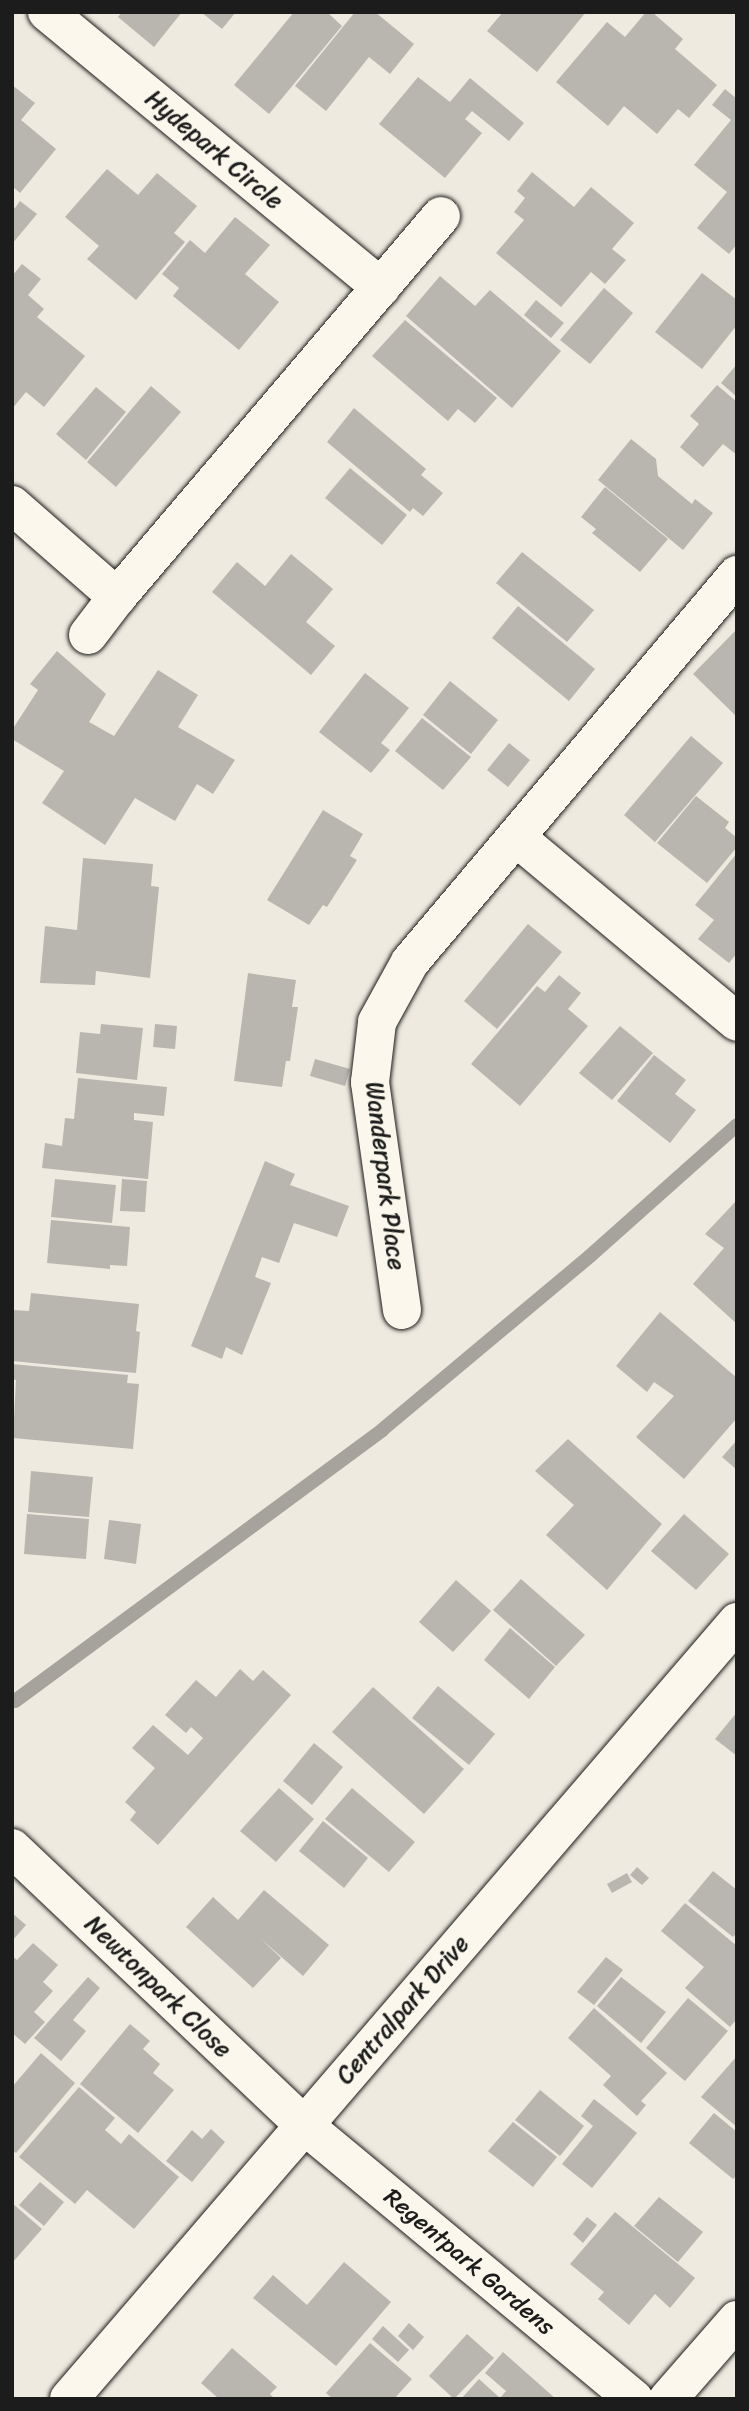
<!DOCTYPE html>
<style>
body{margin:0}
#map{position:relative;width:749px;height:2411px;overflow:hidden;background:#eeeadf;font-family:Sriracha,sans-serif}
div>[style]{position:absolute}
.stream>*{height:14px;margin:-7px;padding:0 7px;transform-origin:7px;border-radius:7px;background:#a6a39d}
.building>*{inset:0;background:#b9b6af}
.roads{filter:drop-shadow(0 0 2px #1c1c1c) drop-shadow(0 0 2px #1c1c1c)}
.minor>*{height:38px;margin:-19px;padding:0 19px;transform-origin:19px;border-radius:19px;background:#fbf7ec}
span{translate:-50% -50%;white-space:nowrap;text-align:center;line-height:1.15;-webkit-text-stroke:5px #fbf7ec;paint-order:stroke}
.street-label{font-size:24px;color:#1c1c1c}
.frame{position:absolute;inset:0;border:14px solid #1c1c1c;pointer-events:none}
</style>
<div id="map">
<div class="stream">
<div style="left:15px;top:1701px;width:456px;rotate:-36.4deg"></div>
<div style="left:382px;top:1430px;width:271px;rotate:-39.9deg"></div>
<div style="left:590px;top:1256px;width:197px;rotate:-41.7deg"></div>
</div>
<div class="building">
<div style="clip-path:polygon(122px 12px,182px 12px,154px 47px,118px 17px)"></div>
<div style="clip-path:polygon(201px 12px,236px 12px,222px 29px)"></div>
<div style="clip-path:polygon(294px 12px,327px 12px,342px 26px,269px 114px,234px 85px)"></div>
<div style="clip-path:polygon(355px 12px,375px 12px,414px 44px,390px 74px,369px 57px,326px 111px,295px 86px)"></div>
<div style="clip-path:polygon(503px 12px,586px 12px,537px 72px,487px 31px)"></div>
<div style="clip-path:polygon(646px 12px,652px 12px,683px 39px,675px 49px,717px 85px,689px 118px,678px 109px,657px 134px,624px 106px,608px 126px,556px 82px,607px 22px,625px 37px)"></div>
<div style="clip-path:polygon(418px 77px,450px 102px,470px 78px,524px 123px,509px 141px,472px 111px,465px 119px,482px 133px,445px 178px,379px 124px)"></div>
<div style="clip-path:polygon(12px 85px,35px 103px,21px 120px,56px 149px,20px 193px,12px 186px)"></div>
<div style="clip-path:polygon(725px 89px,737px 99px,737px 244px,729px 254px,697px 228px,727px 192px,694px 165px,731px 120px,712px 105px)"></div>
<div style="clip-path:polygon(107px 169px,138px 195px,157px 173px,197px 206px,174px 233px,185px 242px,136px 300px,87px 259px,99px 246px,65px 217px)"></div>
<div style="clip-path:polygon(532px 172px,574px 207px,591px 187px,634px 223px,612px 249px,626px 260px,605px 284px,591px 272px,561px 307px,496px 253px,524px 220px,514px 212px,525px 198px,517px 191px)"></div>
<div style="clip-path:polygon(20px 201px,37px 214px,12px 244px,12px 206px,15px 208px)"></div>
<div style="clip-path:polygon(235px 217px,270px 245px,245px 274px,279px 302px,239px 350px,173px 296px,179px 288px,162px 274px,190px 240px,205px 253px)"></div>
<div style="clip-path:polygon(22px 264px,41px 279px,28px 295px,44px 309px,37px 317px,85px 356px,44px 407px,26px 392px,12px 409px,12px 276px)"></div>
<div style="clip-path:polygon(702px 273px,737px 300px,737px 325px,702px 369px,655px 332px)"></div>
<div style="clip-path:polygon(440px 276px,475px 306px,490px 290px,561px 351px,512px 408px,406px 316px)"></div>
<div style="clip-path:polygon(604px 288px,633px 313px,590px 364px,560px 340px)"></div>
<div style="clip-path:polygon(536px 300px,564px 323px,551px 338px,524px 315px)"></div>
<div style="clip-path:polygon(405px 320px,497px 398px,475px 423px,458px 409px,448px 421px,372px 356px)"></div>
<div style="clip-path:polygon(737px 364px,737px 397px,721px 383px)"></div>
<div style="clip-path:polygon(717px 385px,737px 402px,737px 455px,723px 444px,703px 467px,680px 447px,699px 424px,690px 416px)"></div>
<div style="clip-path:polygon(151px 386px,181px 412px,116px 487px,87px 462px)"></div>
<div style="clip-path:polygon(96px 387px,126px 412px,86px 460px,56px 434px)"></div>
<div style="clip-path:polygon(354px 408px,426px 469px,421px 475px,443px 493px,423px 516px,413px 508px,410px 512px,327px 442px)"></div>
<div style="clip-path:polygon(631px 439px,656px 459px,658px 476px,692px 504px,695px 499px,713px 513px,683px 550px,598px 480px)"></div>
<div style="clip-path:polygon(350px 468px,407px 515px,382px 545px,325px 498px)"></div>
<div style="clip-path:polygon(605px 487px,668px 539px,640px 572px,592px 533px,596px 529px,581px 517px)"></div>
<div style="clip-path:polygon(522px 552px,594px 610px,567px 642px,496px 583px)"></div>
<div style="clip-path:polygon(291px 554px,333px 589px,306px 622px,335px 646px,311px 675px,212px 592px,237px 562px,265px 586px)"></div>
<div style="clip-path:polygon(518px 606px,595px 669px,569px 701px,492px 638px)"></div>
<div style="clip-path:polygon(737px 629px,737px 717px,693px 674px)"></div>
<div style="clip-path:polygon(57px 651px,106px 694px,89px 722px,114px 736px,158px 670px,198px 695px,178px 727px,235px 760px,213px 794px,197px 784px,175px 821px,135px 798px,105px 845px,42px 803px,64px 771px,12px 739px,12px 730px,38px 690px,30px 684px)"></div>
<div style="clip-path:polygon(365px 673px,409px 708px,381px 743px,390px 750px,371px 773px,319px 732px)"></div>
<div style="clip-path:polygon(450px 681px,498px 720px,471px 754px,423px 715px)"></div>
<div style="clip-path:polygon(422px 718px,471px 757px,443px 790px,395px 751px)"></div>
<div style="clip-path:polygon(691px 736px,723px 763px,655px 842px,624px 815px)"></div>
<div style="clip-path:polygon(509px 743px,530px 760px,508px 787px,487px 770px)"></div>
<div style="clip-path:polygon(696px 796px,729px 822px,725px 828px,737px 838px,737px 847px,707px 883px,657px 843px)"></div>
<div style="clip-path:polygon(323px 810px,363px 834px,350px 856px,357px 860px,327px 907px,323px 905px,309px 925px,267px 900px)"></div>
<div style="clip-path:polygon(737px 853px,737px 953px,729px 963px,698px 939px,714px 920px,695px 905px)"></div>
<div style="clip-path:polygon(83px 858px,153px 864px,151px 886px,159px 887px,150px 978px,96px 971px,95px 985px,40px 983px,45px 926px,77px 930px)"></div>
<div style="clip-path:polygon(528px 924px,562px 952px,497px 1029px,464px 1001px)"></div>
<div style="clip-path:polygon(248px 973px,296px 980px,292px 1007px,298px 1007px,290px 1061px,286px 1061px,282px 1087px,234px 1081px)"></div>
<div style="clip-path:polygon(559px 975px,581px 993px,568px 1009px,588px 1026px,520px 1106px,471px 1064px,537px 986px,545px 992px)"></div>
<div style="clip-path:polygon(101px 1024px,143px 1028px,137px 1080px,76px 1073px,80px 1032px,100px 1034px)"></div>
<div style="clip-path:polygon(155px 1024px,177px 1026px,175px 1049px,153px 1047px)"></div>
<div style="clip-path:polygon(620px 1026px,653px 1053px,612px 1100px,579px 1073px)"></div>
<div style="clip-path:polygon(654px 1055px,686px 1080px,675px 1094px,696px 1110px,670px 1143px,617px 1101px)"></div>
<div style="clip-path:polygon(315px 1059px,350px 1069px,345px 1086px,310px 1076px)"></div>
<div style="clip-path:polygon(78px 1078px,167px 1087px,164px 1116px,134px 1113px,134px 1120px,153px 1122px,148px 1179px,42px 1168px,45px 1143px,62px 1146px,65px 1118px,74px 1119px)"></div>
<div style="clip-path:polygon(265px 1161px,295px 1174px,290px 1185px,349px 1206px,337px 1237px,294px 1223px,279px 1263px,262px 1257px,255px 1277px,271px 1283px,242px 1355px,226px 1347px,222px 1359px,191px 1346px)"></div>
<div style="clip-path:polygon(55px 1179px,116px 1185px,112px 1223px,51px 1217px)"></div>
<div style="clip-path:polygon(122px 1179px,147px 1181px,145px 1212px,120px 1211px)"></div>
<div style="clip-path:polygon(737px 1200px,737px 1324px,693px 1284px,724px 1248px,705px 1234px)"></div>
<div style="clip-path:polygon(51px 1220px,130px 1227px,127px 1266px,110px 1265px,110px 1269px,47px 1263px)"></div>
<div style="clip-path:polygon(31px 1293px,139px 1304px,136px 1331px,140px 1332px,136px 1373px,12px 1361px,12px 1310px,29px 1311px)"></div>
<div style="clip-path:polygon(660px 1312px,737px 1378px,737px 1418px,684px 1479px,636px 1437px,674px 1396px,654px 1382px,647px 1392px,616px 1366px)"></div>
<div style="clip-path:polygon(12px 1364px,128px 1375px,127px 1383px,139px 1384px,133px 1449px,13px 1438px,16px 1380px,12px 1379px)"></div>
<div style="clip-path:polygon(568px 1439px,662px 1524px,607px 1590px,546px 1535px,574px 1505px,535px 1471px)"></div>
<div style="clip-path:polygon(737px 1440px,737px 1470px,722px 1457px)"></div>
<div style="clip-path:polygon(31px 1471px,93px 1477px,89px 1517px,28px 1512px)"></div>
<div style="clip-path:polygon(27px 1514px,89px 1519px,86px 1559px,24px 1554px)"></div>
<div style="clip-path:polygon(684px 1514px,729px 1554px,696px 1590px,651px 1551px)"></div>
<div style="clip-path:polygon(109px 1520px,141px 1524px,136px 1564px,104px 1559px)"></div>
<div style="clip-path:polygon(521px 1579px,585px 1635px,556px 1666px,493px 1610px)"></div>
<div style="clip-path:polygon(456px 1580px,491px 1611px,453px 1652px,419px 1622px)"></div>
<div style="clip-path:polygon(510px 1628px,555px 1667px,529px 1699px,484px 1660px)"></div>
<div style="clip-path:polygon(240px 1669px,253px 1681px,263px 1670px,291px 1695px,158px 1845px,130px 1820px,136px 1812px,125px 1802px,155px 1768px,132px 1748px,153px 1725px,188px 1755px,203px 1738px,191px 1727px,186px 1733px,165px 1715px,196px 1680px,216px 1697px)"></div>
<div style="clip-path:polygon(438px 1686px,495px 1734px,469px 1765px,412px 1718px)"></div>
<div style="clip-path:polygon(373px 1687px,464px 1769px,424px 1814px,332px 1732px)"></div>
<div style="clip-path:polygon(737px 1712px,737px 1756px,715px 1739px)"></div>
<div style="clip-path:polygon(314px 1743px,343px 1767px,312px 1805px,283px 1781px)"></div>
<div style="clip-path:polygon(279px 1788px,314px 1819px,276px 1862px,240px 1831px)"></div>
<div style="clip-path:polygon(352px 1788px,415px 1842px,389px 1872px,325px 1819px)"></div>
<div style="clip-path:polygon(323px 1821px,368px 1858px,344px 1888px,299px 1851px)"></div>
<div style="clip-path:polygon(637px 1867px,649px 1878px,642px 1885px,630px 1875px)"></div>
<div style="clip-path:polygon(713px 1871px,737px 1890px,737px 1933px,733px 1937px,688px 1901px)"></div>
<div style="clip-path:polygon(627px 1873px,632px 1882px,612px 1893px,607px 1884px)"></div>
<div style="clip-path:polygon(264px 1890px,329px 1945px,303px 1976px,260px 1938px,281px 1958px,253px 1988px,186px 1927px,213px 1897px,238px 1920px)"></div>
<div style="clip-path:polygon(685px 1903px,737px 1946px,737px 2019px,730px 2027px,685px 1988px,704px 1967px,661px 1931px)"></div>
<div style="clip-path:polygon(12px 1913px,26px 1925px,12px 1941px)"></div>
<div style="clip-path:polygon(33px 1943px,58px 1965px,43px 1982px,53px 1991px,34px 2012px,45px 2022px,25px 2044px,12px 2033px,12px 1956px,17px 1960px)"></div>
<div style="clip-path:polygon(606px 1957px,623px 1970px,594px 2005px,577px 1992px)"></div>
<div style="clip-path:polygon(88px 1977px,100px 1988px,73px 2020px,86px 2031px,61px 2061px,34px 2038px)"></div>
<div style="clip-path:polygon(621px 1977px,666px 2012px,641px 2043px,597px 2006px)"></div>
<div style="clip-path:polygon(688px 1998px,728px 2031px,685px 2081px,646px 2048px)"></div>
<div style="clip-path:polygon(594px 2008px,667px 2073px,641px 2101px,646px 2105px,637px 2116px,603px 2085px,611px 2076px,568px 2038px)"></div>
<div style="clip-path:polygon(130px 2024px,150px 2041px,143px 2049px,160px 2064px,153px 2073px,174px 2090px,138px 2133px,80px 2084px)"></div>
<div style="clip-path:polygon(41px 2053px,75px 2083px,16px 2153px,12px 2150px,12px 2087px)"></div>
<div style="clip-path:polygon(737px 2056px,737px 2127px,701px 2097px)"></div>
<div style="clip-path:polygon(79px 2087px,115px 2118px,105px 2130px,121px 2144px,129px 2134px,179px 2177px,134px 2229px,87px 2190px,75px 2204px,19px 2157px)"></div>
<div style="clip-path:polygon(540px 2090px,584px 2126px,560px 2156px,515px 2120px)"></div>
<div style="clip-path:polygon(594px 2099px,637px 2133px,592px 2188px,562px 2164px,593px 2126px,581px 2116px)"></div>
<div style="clip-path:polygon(714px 2113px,737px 2132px,737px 2175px,733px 2179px,689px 2143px)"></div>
<div style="clip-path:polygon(513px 2122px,557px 2157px,533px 2187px,488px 2151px)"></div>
<div style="clip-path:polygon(211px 2129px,225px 2142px,192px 2182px,166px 2161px,192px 2130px,202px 2139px)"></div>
<div style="clip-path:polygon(40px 2182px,64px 2202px,44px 2226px,19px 2205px)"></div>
<div style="clip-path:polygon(659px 2197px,703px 2232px,678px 2262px,634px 2226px)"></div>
<div style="clip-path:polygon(12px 2203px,42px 2229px,12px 2263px)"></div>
<div style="clip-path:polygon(615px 2212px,695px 2278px,670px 2308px,655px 2294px,629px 2325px,598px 2299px,604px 2292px,570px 2264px)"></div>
<div style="clip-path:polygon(587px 2217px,597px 2225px,583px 2243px,573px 2234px)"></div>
<div style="clip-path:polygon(344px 2262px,391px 2302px,336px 2366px,253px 2298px,273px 2275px,307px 2305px)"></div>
<div style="clip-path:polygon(409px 2323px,424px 2337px,413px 2350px,398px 2336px)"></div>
<div style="clip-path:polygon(383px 2326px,409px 2350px,398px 2362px,372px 2339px)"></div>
<div style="clip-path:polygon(467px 2334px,494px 2358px,454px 2399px,429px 2376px)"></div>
<div style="clip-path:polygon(370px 2343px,412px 2379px,394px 2399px,333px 2399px,326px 2393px)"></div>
<div style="clip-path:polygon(232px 2348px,277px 2387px,270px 2394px,275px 2399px,219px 2399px,201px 2383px)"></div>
<div style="clip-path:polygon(503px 2352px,556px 2399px,461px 2399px,479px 2379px,500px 2398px,506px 2391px,485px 2373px)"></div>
</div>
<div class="roads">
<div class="minor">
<div style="left:47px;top:12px;width:433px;rotate:39.5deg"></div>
<div style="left:12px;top:505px;width:140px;rotate:41.2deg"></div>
<div style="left:88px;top:635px;width:48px;rotate:-52.7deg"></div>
<div style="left:117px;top:597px;width:500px;rotate:-49.62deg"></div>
<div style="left:516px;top:837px;width:288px;rotate:39.9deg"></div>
<div style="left:402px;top:1310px;width:230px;rotate:-98deg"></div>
<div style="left:370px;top:1082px;width:60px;rotate:-83.3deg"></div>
<div style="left:377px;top:1022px;width:68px;rotate:-61.2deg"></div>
<div style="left:410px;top:962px;width:507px;rotate:-49.8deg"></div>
<div style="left:12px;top:1848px;width:402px;rotate:43.5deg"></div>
<div style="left:304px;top:2125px;width:429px;rotate:39.7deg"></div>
<div style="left:69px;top:2399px;width:1025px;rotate:-49.31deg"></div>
<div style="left:668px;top:2399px;width:105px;rotate:-48.9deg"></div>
</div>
</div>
<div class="street-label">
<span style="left:214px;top:150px;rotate:40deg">Hydepark Circle</span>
<span style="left:385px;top:1176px;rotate:83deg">Wanderpark Place</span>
<span style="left:158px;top:1987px;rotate:44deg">Newtonpark Close</span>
<span style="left:403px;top:2010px;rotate:-49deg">Centralpark Drive</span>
<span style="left:469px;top:2262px;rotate:40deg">Regentpark Gardens</span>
</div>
<div class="frame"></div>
</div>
